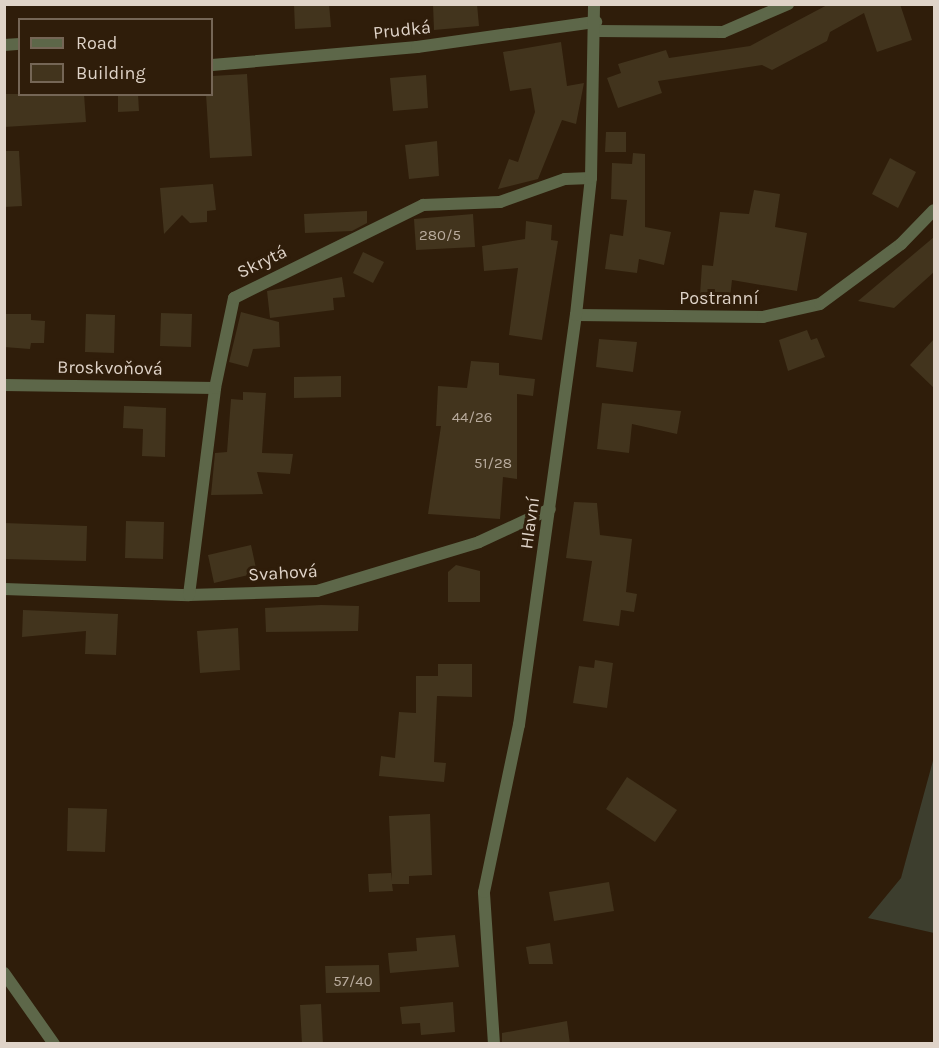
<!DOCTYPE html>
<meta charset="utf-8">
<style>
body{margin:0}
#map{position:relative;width:939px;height:1048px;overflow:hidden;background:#2f1d0a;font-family:Karla,sans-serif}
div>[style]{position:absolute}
.green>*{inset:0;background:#3d3e2e}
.building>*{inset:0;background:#42341d}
.minor>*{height:12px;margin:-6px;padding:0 6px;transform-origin:6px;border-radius:6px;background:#5d6749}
span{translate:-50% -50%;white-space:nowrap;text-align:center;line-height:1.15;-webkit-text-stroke:6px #2f1d0a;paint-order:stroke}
.number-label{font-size:15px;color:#b8ab9d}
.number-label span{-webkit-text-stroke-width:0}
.street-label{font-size:18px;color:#dfd3c8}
.frame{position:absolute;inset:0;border:6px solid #dfd3c8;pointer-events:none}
.legend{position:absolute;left:18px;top:18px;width:195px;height:78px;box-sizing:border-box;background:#2f1d0a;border:2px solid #756656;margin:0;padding:8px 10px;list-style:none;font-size:18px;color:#dfd3c8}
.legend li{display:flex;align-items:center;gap:12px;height:30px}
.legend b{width:30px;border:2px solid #756656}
</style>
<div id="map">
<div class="green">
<div style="clip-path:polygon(934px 757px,934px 933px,868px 918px,901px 878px)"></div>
</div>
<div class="building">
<div style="clip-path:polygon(294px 4px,329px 4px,331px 27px,295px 29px)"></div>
<div style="clip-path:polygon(433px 4px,477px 4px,479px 26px,434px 30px)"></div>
<div style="clip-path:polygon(829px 4px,900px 4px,912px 40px,877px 52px,864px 13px,830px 32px,827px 41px,772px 70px,762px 65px,658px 81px,662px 93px,618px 108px,607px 78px,621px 73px,618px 64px,666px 50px,669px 58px,750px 46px)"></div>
<div style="clip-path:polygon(561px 42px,567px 86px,584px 83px,576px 124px,562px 120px,538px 179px,498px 189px,509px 159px,518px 162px,535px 112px,531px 88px,510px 91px,503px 52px)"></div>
<div style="clip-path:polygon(247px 74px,252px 156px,210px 158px,206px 94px,212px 94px,212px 76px)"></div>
<div style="clip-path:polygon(426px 75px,428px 108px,393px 111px,390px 78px)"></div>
<div style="clip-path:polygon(4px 94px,84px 94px,86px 122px,4px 127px)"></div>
<div style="clip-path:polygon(118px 94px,138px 94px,139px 111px,118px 112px)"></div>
<div style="clip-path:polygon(606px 132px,626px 132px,626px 152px,605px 152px)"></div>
<div style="clip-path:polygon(437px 141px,439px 176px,409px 179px,405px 145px)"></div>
<div style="clip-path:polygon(4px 151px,19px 151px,22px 206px,4px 207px)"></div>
<div style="clip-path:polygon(633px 153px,645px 154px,645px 227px,671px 232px,664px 265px,639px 259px,637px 273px,605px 269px,610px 234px,623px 236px,627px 200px,611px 199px,612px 163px,632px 164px)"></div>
<div style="clip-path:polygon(890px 158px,916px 172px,898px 208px,872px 194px)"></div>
<div style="clip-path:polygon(213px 184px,216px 210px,207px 211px,207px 222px,190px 223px,182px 215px,164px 234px,160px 188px)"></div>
<div style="clip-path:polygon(754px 190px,780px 194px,775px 227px,807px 233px,797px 291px,732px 280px,730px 298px,700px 295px,702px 265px,713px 266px,720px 212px,749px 214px)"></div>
<div style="clip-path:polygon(367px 211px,367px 223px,352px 231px,305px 233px,304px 214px)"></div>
<div style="clip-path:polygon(473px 214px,475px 247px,416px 250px,414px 219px)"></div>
<div style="clip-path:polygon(526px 221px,552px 225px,551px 240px,558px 241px,542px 340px,509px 335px,518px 268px,484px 271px,482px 246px,525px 239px)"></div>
<div style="clip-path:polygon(934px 237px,934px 272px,894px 308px,858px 301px)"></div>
<div style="clip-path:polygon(363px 252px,384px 262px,373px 283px,353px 273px)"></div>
<div style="clip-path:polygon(342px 277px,345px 297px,333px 298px,334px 310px,270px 318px,267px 291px)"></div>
<div style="clip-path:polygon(241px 312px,279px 322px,280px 347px,253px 349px,248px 367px,229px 362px)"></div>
<div style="clip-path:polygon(161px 313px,192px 314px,191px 347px,160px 346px)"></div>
<div style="clip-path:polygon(4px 314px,31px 314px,31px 320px,45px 321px,44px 343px,31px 343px,30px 349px,4px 347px)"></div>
<div style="clip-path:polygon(86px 314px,115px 315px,114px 353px,85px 352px)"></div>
<div style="clip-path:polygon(807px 330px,811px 340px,817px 338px,825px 357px,788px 371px,779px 340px)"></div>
<div style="clip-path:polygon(599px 339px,637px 342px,633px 372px,596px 367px)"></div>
<div style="clip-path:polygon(934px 339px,934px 388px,910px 365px)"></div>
<div style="clip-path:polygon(471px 361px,499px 363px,499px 375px,535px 379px,533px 396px,517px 394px,517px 479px,503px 477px,500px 519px,428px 514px,441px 426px,436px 426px,438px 386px,467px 388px)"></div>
<div style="clip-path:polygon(341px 376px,341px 397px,294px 398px,294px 377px)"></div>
<div style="clip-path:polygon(243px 392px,266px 393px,262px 453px,293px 454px,290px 474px,257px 472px,263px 494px,211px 495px,215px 453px,227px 452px,231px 399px,243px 400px)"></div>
<div style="clip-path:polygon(602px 403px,681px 411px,677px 434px,632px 424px,629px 453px,597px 449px)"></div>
<div style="clip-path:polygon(124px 406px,166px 408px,165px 457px,142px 456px,143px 429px,123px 428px)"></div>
<div style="clip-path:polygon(574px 502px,597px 503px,600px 535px,632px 539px,626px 592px,637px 594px,634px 612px,621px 610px,619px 626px,583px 621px,592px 561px,566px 558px)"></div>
<div style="clip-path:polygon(126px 521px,164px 522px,163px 559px,125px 558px)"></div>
<div style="clip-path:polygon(4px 523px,87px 526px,86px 561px,4px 559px)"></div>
<div style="clip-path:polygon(251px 545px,257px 573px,214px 583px,208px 555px)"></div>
<div style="clip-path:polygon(456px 565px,480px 571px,480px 602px,448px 602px,448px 572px)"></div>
<div style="clip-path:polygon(321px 605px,359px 606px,358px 631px,266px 632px,265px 608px)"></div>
<div style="clip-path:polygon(23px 610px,118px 614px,116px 655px,85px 654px,86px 631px,22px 637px)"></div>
<div style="clip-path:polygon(238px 628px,240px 670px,200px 673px,197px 631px)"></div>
<div style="clip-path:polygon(595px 660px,613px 663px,607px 708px,573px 703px,579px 666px,594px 668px)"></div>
<div style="clip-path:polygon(438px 664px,472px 664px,472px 697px,437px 696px,434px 762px,446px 763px,444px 782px,379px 776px,381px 756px,395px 758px,399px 712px,416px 713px,416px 676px,438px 676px)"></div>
<div style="clip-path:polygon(627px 777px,677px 810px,655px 842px,606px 809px)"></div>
<div style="clip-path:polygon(68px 808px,107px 809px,105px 852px,67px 851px)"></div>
<div style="clip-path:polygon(430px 814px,432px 875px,409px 876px,409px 884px,392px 884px,393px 891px,369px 892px,368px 874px,391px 873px,392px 881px,389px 816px)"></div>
<div style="clip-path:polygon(609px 882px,614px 911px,554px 921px,549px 892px)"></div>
<div style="clip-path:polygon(455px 935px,459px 967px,390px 973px,388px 953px,417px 951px,416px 938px)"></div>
<div style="clip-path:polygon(550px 943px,553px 964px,529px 964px,526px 947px)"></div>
<div style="clip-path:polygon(379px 965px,380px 992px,326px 993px,325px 966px)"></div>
<div style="clip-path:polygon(453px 1002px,455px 1032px,421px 1035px,420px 1023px,402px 1024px,400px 1007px)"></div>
<div style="clip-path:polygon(321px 1004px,323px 1044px,302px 1044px,300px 1005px)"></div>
<div style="clip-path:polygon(567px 1021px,570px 1044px,502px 1044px,502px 1033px)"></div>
</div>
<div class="minor">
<div style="left:597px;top:31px;width:126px;rotate:0.5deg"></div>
<div style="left:723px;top:32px;width:71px;rotate:-23.3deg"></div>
<div style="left:4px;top:45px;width:16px;rotate:-4deg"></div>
<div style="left:212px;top:65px;width:206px;rotate:-5deg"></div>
<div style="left:417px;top:47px;width:181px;rotate:-8deg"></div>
<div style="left:576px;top:315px;width:187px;rotate:0.6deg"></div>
<div style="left:763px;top:317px;width:58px;rotate:-12.8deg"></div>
<div style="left:820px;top:304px;width:101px;rotate:-36.5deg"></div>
<div style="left:901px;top:244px;width:47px;rotate:-45.9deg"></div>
<div style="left:4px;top:385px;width:211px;rotate:0.8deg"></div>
<div style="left:4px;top:589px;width:185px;rotate:1.9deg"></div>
<div style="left:189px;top:595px;width:128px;rotate:-1.8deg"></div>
<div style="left:317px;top:591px;width:169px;rotate:-16.8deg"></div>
<div style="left:479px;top:542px;width:78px;rotate:-24.9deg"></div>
<div style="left:189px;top:595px;width:209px;rotate:-82.8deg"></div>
<div style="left:215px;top:388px;width:92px;rotate:-78.1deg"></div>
<div style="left:234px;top:298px;width:211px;rotate:-26.2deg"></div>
<div style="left:423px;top:205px;width:77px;rotate:-2.2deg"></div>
<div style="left:500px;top:202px;width:69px;rotate:-19.5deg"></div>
<div style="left:565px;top:179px;width:26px;rotate:-2deg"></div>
<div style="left:4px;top:973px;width:87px;rotate:54.8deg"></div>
<div style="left:494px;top:1044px;width:152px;rotate:-93.8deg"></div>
<div style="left:484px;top:892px;width:171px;rotate:-78.2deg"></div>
<div style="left:519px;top:725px;width:414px;rotate:-82.1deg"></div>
<div style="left:576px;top:315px;width:138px;rotate:-83.8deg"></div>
<div style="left:591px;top:178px;width:174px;rotate:-89deg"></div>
</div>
<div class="number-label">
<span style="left:440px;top:236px">280/5</span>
<span style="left:472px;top:418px">44/26</span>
<span style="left:493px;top:464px">51/28</span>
<span style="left:353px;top:982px">57/40</span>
</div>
<div class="street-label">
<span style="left:402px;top:30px;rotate:-6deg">Prudká</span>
<span style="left:262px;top:262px;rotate:-26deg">Skrytá</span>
<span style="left:719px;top:298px">Postranní</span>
<span style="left:110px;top:368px;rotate:1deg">Broskvoňová</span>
<span style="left:530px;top:523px;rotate:-82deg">Hlavní</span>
<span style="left:283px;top:573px;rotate:-3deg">Svahová</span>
</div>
<div class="frame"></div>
<ul class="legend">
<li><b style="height:8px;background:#5d6749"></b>Road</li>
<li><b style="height:16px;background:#42341d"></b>Building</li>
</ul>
</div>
